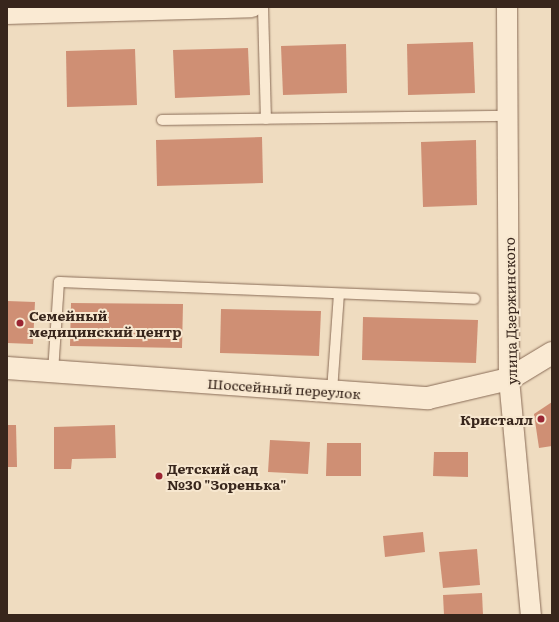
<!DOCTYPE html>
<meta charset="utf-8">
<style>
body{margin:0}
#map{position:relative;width:559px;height:622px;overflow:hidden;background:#efdcc0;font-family:Literata,serif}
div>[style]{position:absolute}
.building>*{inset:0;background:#cf8f74}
.roads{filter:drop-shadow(0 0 1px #896c57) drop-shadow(0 0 1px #896c57)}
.lane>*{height:10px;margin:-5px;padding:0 5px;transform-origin:5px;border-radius:5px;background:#faead3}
.street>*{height:20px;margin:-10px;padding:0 10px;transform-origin:10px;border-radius:10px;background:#faead3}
.secondary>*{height:22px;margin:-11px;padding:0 11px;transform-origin:11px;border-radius:11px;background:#faead3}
.dots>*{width:11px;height:11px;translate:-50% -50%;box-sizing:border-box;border:2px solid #f7e7cf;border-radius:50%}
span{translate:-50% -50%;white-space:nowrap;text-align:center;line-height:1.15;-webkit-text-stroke:4px #f7e7cf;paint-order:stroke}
.street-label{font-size:14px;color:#38261c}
.poi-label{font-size:14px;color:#38261c;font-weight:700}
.left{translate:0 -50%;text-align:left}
.right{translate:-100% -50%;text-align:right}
.frame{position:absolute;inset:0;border:8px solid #38261c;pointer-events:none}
</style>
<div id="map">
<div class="building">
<div style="clip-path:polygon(473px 42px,475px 93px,408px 95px,407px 44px)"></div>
<div style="clip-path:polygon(346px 44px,347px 93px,283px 95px,281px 46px)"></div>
<div style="clip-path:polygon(248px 48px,250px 95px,175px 98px,173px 50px)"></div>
<div style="clip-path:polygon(135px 49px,137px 105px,67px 107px,66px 51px)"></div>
<div style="clip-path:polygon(262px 137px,263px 183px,157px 186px,156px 140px)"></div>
<div style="clip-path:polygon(476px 140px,477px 205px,423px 207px,421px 142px)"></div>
<div style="clip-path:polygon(7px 301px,35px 302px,33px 344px,7px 343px)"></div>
<div style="clip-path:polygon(71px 303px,183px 304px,182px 348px,70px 346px)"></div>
<div style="clip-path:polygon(221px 309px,321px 311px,319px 356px,220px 353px)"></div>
<div style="clip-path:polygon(363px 317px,478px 320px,476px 363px,362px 360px)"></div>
<div style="clip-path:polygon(552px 402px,552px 446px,539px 448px,534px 414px)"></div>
<div style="clip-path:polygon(7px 425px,16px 425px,17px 467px,7px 467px)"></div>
<div style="clip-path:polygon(115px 425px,116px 458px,72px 459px,71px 469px,54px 469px,54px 427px)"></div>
<div style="clip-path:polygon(270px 440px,310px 442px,308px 474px,268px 472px)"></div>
<div style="clip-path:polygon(327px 443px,361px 443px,361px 476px,326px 476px)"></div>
<div style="clip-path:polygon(434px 452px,468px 452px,468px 477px,433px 476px)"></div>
<div style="clip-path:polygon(423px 532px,425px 552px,385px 557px,383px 536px)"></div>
<div style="clip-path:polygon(477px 549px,480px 585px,443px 588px,439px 552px)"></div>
<div style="clip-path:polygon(482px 593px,483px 615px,444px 615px,443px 595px)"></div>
</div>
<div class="roads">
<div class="lane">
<div style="left:263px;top:7px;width:112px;rotate:88.5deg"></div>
<div style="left:162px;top:120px;width:346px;rotate:-0.7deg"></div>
<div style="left:53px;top:372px;width:90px;rotate:-86.2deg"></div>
<div style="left:59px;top:282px;width:416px;rotate:2.3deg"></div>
<div style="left:332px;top:391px;width:97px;rotate:-85.9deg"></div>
</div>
<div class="street">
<div style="left:507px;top:7px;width:372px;rotate:89.7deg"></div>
<div style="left:509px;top:379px;width:237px;rotate:84.7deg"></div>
<div style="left:7px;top:14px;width:245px;rotate:-1.6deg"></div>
</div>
<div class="secondary">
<div style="left:7px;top:368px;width:422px;rotate:4.1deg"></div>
<div style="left:428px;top:398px;width:83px;rotate:-13.2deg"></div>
<div style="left:509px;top:379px;width:50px;rotate:-31.2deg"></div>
</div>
</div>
<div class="dots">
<div style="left:20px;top:323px;background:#9a2533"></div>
<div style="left:541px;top:419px;background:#9a2533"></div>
<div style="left:159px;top:476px;background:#9a2533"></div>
</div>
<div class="street-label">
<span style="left:510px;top:311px;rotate:-91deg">улица Дзержинского</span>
<span style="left:284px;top:388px;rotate:4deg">Шоссейный переулок</span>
</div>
<div class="poi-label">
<span class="left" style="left:29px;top:323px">Семейный<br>медицинский центр</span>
<span class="right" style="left:533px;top:419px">Кристалл</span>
<span class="left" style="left:167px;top:476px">Детский сад<br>№30 "Зоренька"</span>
</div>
<div class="frame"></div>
</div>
